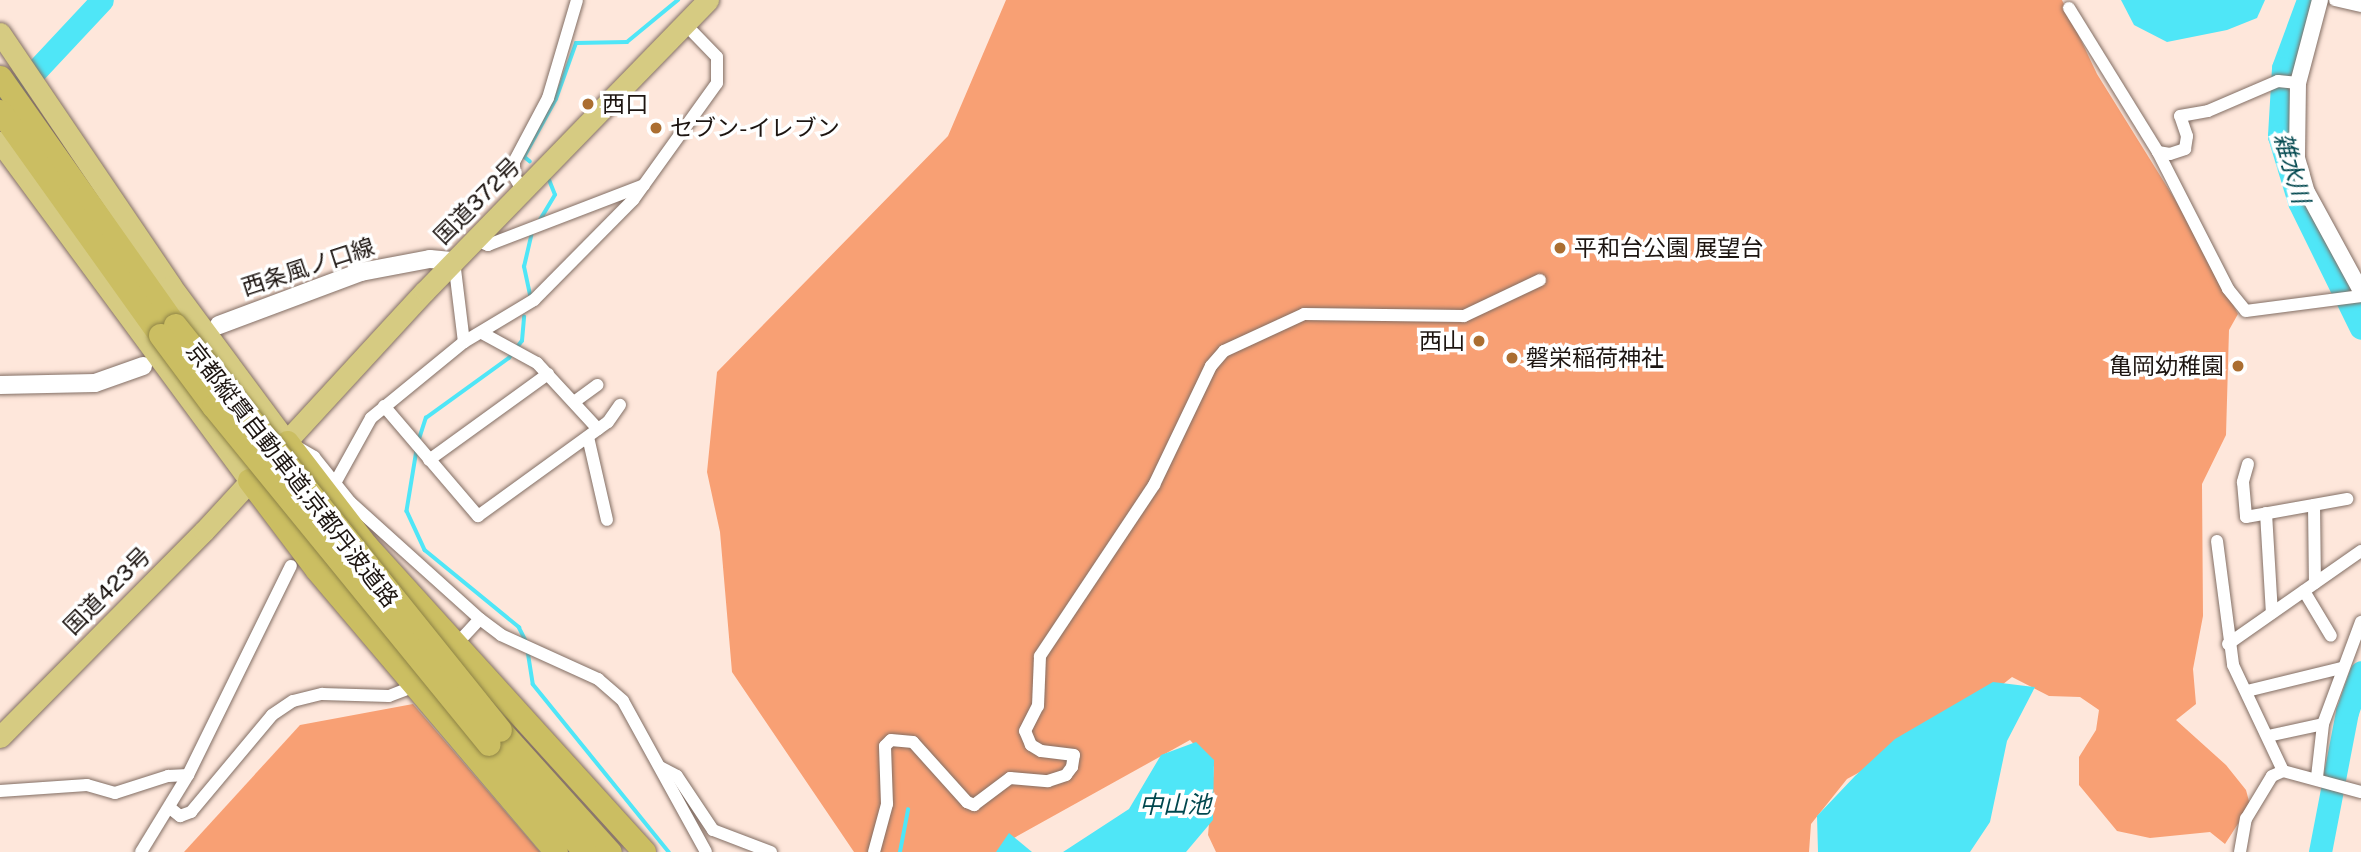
<!DOCTYPE html>
<meta charset="utf-8">
<style>
body{margin:0}
#map{position:relative;width:2361px;height:852px;overflow:hidden;background:#fee7db;font-family:"Public Sans","Noto Sans JP",sans-serif}
div>[style]{position:absolute}
.green>*{inset:0;background:#f8a074}
.water>*{inset:0;background:#4fe6f7}
.stream>*{height:3.5px;margin:-1.75px;padding:0 1.75px;transform-origin:1.75px;border-radius:1.75px;background:#4fe6f7}
.river>*{height:23px;margin:-11.5px;padding:0 11.5px;transform-origin:11.5px;border-radius:11.5px;background:#4fe6f7}
.roads{filter:drop-shadow(0 0 2px #826e64) drop-shadow(0 0 2px #826e64)}
.minor>*{height:12px;margin:-6px;padding:0 6px;transform-origin:6px;border-radius:6px;background:#fff}
.tertiary>*{height:16px;margin:-8px;padding:0 8px;transform-origin:8px;border-radius:8px;background:#fff}
.secondary>*{height:18px;margin:-9px;padding:0 9px;transform-origin:9px;border-radius:9px;background:#fff}
.trunk>*{height:21px;margin:-10.5px;padding:0 10.5px;transform-origin:10.5px;border-radius:10.5px;background:#d6cb82}
.motorway>*{height:23px;margin:-11.5px;padding:0 11.5px;transform-origin:11.5px;border-radius:11.5px;background:#cbbe62}
.bridges{filter:drop-shadow(0 0 2px #8e8346) drop-shadow(0 0 2px #8e8346)}
.motorway-bridge>*{height:23px;margin:-11.5px;padding:0 11.5px;transform-origin:11.5px;border-radius:11.5px;background:#cbbe62}
.dots>*{width:19px;height:19px;translate:-50% -50%;box-sizing:border-box;border:4px solid #fff;border-radius:50%}
span{translate:-50% -50%;white-space:nowrap;text-align:center;line-height:1.15;-webkit-text-stroke:7px #fff;paint-order:stroke}
.poi-label{font-size:23px;color:#1d1511}
.left{translate:0 -50%;text-align:left}
.right{translate:-100% -50%;text-align:right}
.street-label{font-size:23px;color:#1d1511}
.water-label{font-size:24px;color:#00474e;font-style:italic}
</style>
<div id="map">
<div class="green">
<div style="clip-path:polygon(1006px 0,2062px 0,2097px 74px,2179px 206px,2238px 314px,2229px 330px,2226px 435px,2202px 484px,2203px 616px,2193px 669px,2196px 704px,2176px 720px,2226px 765px,2246px 790px,2250px 805px,2225px 844px,2210px 832px,2150px 838px,2117px 831px,2079px 785px,2079px 757px,2096px 730px,2099px 710px,2080px 697px,2049px 696px,2012px 677px,1963px 716px,1847px 779px,1811px 824px,1809px 852px,1216px 852px,1208px 835px,1214px 767px,1190px 740px,1003px 844px,997px 852px,854px 852px,732px 672px,720px 532px,707px 472px,717px 372px,948px 136px)"></div>
<div style="clip-path:polygon(413px 704px,540px 852px,184px 852px,300px 725px)"></div>
</div>
<div class="water">
<div style="clip-path:polygon(2121px 0,2265px 0,2257px 18px,2227px 30px,2167px 42px,2134px 25px)"></div>
<div style="clip-path:polygon(1993px 682px,2035px 687px,2007px 741px,1990px 822px,1970px 852px,1818px 852px,1817px 816px,1855px 776px,1895px 739px)"></div>
<div style="clip-path:polygon(1196px 742px,1214px 760px,1213px 820px,1186px 852px,1063px 852px,1129px 809px,1161px 755px)"></div>
<div style="clip-path:polygon(1009px 833px,1032px 852px,996px 852px)"></div>
</div>
<div class="stream">
<div style="left:530px;top:162px;width:8px;rotate:-140deg"></div>
<div style="left:524px;top:157px;width:66px;rotate:-61.1deg"></div>
<div style="left:556px;top:99px;width:59px;rotate:-70.3deg"></div>
<div style="left:576px;top:43px;width:51px;rotate:-1.1deg"></div>
<div style="left:627px;top:42px;width:66px;rotate:-39.5deg"></div>
<div style="left:540px;top:220px;width:29px;rotate:-59deg"></div>
<div style="left:555px;top:195px;width:16px;rotate:-112deg"></div>
<div style="left:530px;top:295px;width:29px;rotate:-102deg"></div>
<div style="left:524px;top:267px;width:32px;rotate:-77deg"></div>
<div style="left:419px;top:439px;width:22px;rotate:-72deg"></div>
<div style="left:426px;top:418px;width:102px;rotate:-35.9deg"></div>
<div style="left:509px;top:358px;width:21px;rotate:-53deg"></div>
<div style="left:522px;top:341px;width:24px;rotate:-85deg"></div>
<div style="left:417px;top:450px;width:62px;rotate:99.3deg"></div>
<div style="left:407px;top:511px;width:43px;rotate:65.2deg"></div>
<div style="left:425px;top:550px;width:122px;rotate:39.3deg"></div>
<div style="left:519px;top:627px;width:18px;rotate:63deg"></div>
<div style="left:528px;top:651px;width:33px;rotate:81deg"></div>
<div style="left:533px;top:684px;width:216px;rotate:51deg"></div>
<div style="left:900px;top:852px;width:43px;rotate:-79.2deg"></div>
</div>
<div class="river">
<div style="left:2308px;top:0;width:72px;rotate:110.2deg"></div>
<div style="left:2283px;top:68px;width:68px;rotate:93.4deg"></div>
<div style="left:2279px;top:136px;width:69px;rotate:73.1deg"></div>
<div style="left:2299px;top:202px;width:140px;rotate:63.8deg"></div>
<div style="left:0;top:109px;width:149px;rotate:-46.9deg"></div>
<div style="left:2320px;top:852px;width:143px;rotate:-79.1deg"></div>
<div style="left:2347px;top:712px;width:42px;rotate:-70.7deg"></div>
</div>
<div class="roads">
<div class="minor">
<div style="left:2335px;top:0;width:27px;rotate:13deg"></div>
<div style="left:2069px;top:8px;width:169px;rotate:58.3deg"></div>
<div style="left:2158px;top:152px;width:154px;rotate:62.9deg"></div>
<div style="left:2228px;top:289px;width:28px;rotate:51deg"></div>
<div style="left:2246px;top:311px;width:116px;rotate:-7.4deg"></div>
<div style="left:2158px;top:152px;width:12px;rotate:9deg"></div>
<div style="left:2170px;top:154px;width:16px;rotate:-18deg"></div>
<div style="left:2185px;top:149px;width:13px;rotate:-81deg"></div>
<div style="left:2187px;top:136px;width:21px;rotate:-109deg"></div>
<div style="left:2180px;top:116px;width:28px;rotate:-10deg"></div>
<div style="left:2208px;top:111px;width:76px;rotate:-23.2deg"></div>
<div style="left:2278px;top:81px;width:20px;rotate:6deg"></div>
<div style="left:524px;top:193px;width:20px;rotate:-120deg"></div>
<div style="left:514px;top:176px;width:14px;rotate:-90deg"></div>
<div style="left:514px;top:162px;width:72px;rotate:-62deg"></div>
<div style="left:548px;top:98px;width:102px;rotate:-73.5deg"></div>
<div style="left:475px;top:240px;width:14px;rotate:21deg"></div>
<div style="left:488px;top:245px;width:167px;rotate:-21deg"></div>
<div style="left:454px;top:261px;width:82px;rotate:83deg"></div>
<div style="left:482px;top:333px;width:63px;rotate:28.6deg"></div>
<div style="left:537px;top:363px;width:90px;rotate:47.3deg"></div>
<div style="left:574px;top:402px;width:29px;rotate:-36deg"></div>
<div style="left:384px;top:406px;width:145px;rotate:49.5deg"></div>
<div style="left:478px;top:516px;width:160px;rotate:-35.9deg"></div>
<div style="left:608px;top:422px;width:21px;rotate:-55deg"></div>
<div style="left:588px;top:437px;width:85px;rotate:77.1deg"></div>
<div style="left:297px;top:447px;width:20px;rotate:30deg"></div>
<div style="left:314px;top:457px;width:58px;rotate:51.3deg"></div>
<div style="left:350px;top:502px;width:175px;rotate:42deg"></div>
<div style="left:480px;top:619px;width:26px;rotate:37deg"></div>
<div style="left:501px;top:635px;width:107px;rotate:24.4deg"></div>
<div style="left:598px;top:679px;width:33px;rotate:41deg"></div>
<div style="left:623px;top:701px;width:172px;rotate:61.2deg"></div>
<div style="left:429px;top:460px;width:147px;rotate:-35.9deg"></div>
<div style="left:2248px;top:464px;width:19px;rotate:106deg"></div>
<div style="left:2243px;top:482px;width:35px;rotate:85deg"></div>
<div style="left:2246px;top:517px;width:103px;rotate:-10.1deg"></div>
<div style="left:335px;top:483px;width:74px;rotate:-61deg"></div>
<div style="left:371px;top:418px;width:120px;rotate:-39.3deg"></div>
<div style="left:464px;top:342px;width:82px;rotate:-31deg"></div>
<div style="left:534px;top:300px;width:141px;rotate:-45.3deg"></div>
<div style="left:633px;top:200px;width:144px;rotate:-54.3deg"></div>
<div style="left:717px;top:83px;width:26px;rotate:-90deg"></div>
<div style="left:717px;top:57px;width:46px;rotate:-134.1deg"></div>
<div style="left:2314px;top:505px;width:78px;rotate:89.3deg"></div>
<div style="left:2266px;top:513px;width:100px;rotate:86.6deg"></div>
<div style="left:2217px;top:541px;width:125px;rotate:82.6deg"></div>
<div style="left:2233px;top:665px;width:117px;rotate:64.7deg"></div>
<div style="left:2304px;top:591px;width:52px;rotate:59deg"></div>
<div style="left:464px;top:636px;width:23px;rotate:-47deg"></div>
<div style="left:2228px;top:644px;width:162px;rotate:-35deg"></div>
<div style="left:2247px;top:691px;width:97px;rotate:-13.7deg"></div>
<div style="left:2268px;top:736px;width:56px;rotate:-12.3deg"></div>
<div style="left:660px;top:767px;width:19px;rotate:28deg"></div>
<div style="left:677px;top:776px;width:65px;rotate:56.3deg"></div>
<div style="left:713px;top:830px;width:62px;rotate:20.8deg"></div>
<div style="left:2317px;top:777px;width:53px;rotate:-83.5deg"></div>
<div style="left:2323px;top:724px;width:109px;rotate:-69.6deg"></div>
<div style="left:0;top:791px;width:87px;rotate:-3.9deg"></div>
<div style="left:87px;top:785px;width:29px;rotate:16deg"></div>
<div style="left:115px;top:793px;width:56px;rotate:-17.8deg"></div>
<div style="left:168px;top:776px;width:20px;rotate:-3deg"></div>
<div style="left:170px;top:808px;width:13px;rotate:39deg"></div>
<div style="left:180px;top:816px;width:12px;rotate:-20deg"></div>
<div style="left:191px;top:812px;width:126px;rotate:-50.1deg"></div>
<div style="left:272px;top:715px;width:25px;rotate:-34deg"></div>
<div style="left:293px;top:701px;width:30px;rotate:-14deg"></div>
<div style="left:322px;top:694px;width:67px;rotate:1.7deg"></div>
<div style="left:389px;top:696px;width:17px;rotate:-21deg"></div>
<div style="left:141px;top:852px;width:90px;rotate:-58.6deg"></div>
<div style="left:188px;top:775px;width:233px;rotate:-63.8deg"></div>
<div style="left:874px;top:852px;width:50px;rotate:-74.8deg"></div>
<div style="left:887px;top:804px;width:58px;rotate:-92deg"></div>
<div style="left:885px;top:746px;width:8px;rotate:-45deg"></div>
<div style="left:891px;top:740px;width:22px;rotate:5deg"></div>
<div style="left:913px;top:742px;width:81px;rotate:48deg"></div>
<div style="left:967px;top:802px;width:8px;rotate:23deg"></div>
<div style="left:974px;top:805px;width:45px;rotate:-36.9deg"></div>
<div style="left:1010px;top:778px;width:38px;rotate:5deg"></div>
<div style="left:1048px;top:781px;width:19px;rotate:-18deg"></div>
<div style="left:1066px;top:775px;width:10px;rotate:-53deg"></div>
<div style="left:1072px;top:767px;width:12px;rotate:-81deg"></div>
<div style="left:1074px;top:755px;width:33px;rotate:-173deg"></div>
<div style="left:1041px;top:751px;width:12px;rotate:-149deg"></div>
<div style="left:1031px;top:745px;width:15px;rotate:-113deg"></div>
<div style="left:1025px;top:731px;width:28px;rotate:-63deg"></div>
<div style="left:1038px;top:706px;width:50px;rotate:-87.7deg"></div>
<div style="left:1040px;top:656px;width:206px;rotate:-56.3deg"></div>
<div style="left:1154px;top:485px;width:132px;rotate:-64.4deg"></div>
<div style="left:1211px;top:366px;width:20px;rotate:-49deg"></div>
<div style="left:1224px;top:351px;width:88px;rotate:-24.8deg"></div>
<div style="left:1304px;top:314px;width:160px;rotate:0.7deg"></div>
<div style="left:1464px;top:316px;width:84px;rotate:-25.3deg"></div>
<div style="left:2240px;top:852px;width:34px;rotate:-80deg"></div>
<div style="left:2246px;top:819px;width:50px;rotate:-58.8deg"></div>
<div style="left:2272px;top:776px;width:12px;rotate:-24deg"></div>
<div style="left:2283px;top:771px;width:81px;rotate:15.1deg"></div>
</div>
<div class="tertiary">
<div style="left:2320px;top:0;width:86px;rotate:104.8deg"></div>
<div style="left:2298px;top:83px;width:75px;rotate:90.8deg"></div>
<div style="left:2297px;top:158px;width:35px;rotate:74deg"></div>
<div style="left:2307px;top:192px;width:113px;rotate:61.4deg"></div>
</div>
<div class="secondary">
<div style="left:219px;top:325px;width:152px;rotate:-20.5deg"></div>
<div style="left:361px;top:272px;width:70px;rotate:-10.7deg"></div>
<div style="left:430px;top:259px;width:24px;rotate:5deg"></div>
<div style="left:0;top:385px;width:95px;rotate:-1.2deg"></div>
<div style="left:95px;top:383px;width:51px;rotate:-19.5deg"></div>
</div>
<div class="trunk">
<div style="left:0;top:33px;width:305px;rotate:55.9deg"></div>
<div style="left:171px;top:286px;width:194px;rotate:53.4deg"></div>
<div style="left:0;top:142px;width:420px;rotate:53.6deg"></div>
<div style="left:0;top:737px;width:290px;rotate:-45.3deg"></div>
<div style="left:204px;top:531px;width:326px;rotate:-47.4deg"></div>
<div style="left:425px;top:291px;width:406px;rotate:-45.8deg"></div>
</div>
<div class="motorway">
<div style="left:0;top:77px;width:304px;rotate:54.8deg"></div>
<div style="left:0;top:111px;width:275px;rotate:54.5deg"></div>
<div style="left:287px;top:442px;width:130px;rotate:52.5deg"></div>
<div style="left:366px;top:545px;width:414px;rotate:47.8deg"></div>
<div style="left:249px;top:480px;width:111px;rotate:53deg"></div>
<div style="left:316px;top:569px;width:371px;rotate:49.7deg"></div>
<div style="left:500px;top:730px;width:164px;rotate:48deg"></div>
<div style="left:489px;top:744px;width:144px;rotate:48.4deg"></div>
</div>
</div>
<div class="bridges">
<div class="motorway-bridge">
<div style="left:175px;top:325px;width:519px;rotate:51.25deg"></div>
<div style="left:160px;top:335px;width:89px;rotate:53.3deg"></div>
<div style="left:213px;top:406px;width:436px;rotate:50.8deg"></div>
</div>
</div>
<div class="dots">
<div style="left:588px;top:104px;background:#ab6e31"></div>
<div style="left:656px;top:128px;background:#ab6e31"></div>
<div style="left:1560px;top:248px;background:#ab6e31"></div>
<div style="left:1479px;top:341px;background:#ab6e31"></div>
<div style="left:1512px;top:358px;background:#ab6e31"></div>
<div style="left:2238px;top:366px;background:#ab6e31"></div>
</div>
<div class="poi-label">
<span class="left" style="left:602px;top:104px">西口</span>
<span class="left" style="left:670px;top:128px">セブン-イレブン</span>
<span class="left" style="left:1574px;top:248px">平和台公園 展望台</span>
<span class="right" style="left:1465px;top:341px">西山</span>
<span class="left" style="left:1526px;top:358px">磐栄稲荷神社</span>
<span class="right" style="left:2224px;top:366px">亀岡幼稚園</span>
</div>
<div class="street-label">
<span style="left:477px;top:201px;rotate:-45deg">国道372号</span>
<span style="left:308px;top:267px;rotate:-18deg">西条風ノ口線</span>
<span style="left:292px;top:475px;rotate:52deg">京都縦貫自動車道;京都丹波道路</span>
<span style="left:107px;top:591px;rotate:-45deg">国道423号</span>
</div>
<div class="water-label">
<span style="left:2292px;top:168px;rotate:74deg">雑水川</span>
<span style="left:1175px;top:805px">中山池</span>
</div>
</div>
